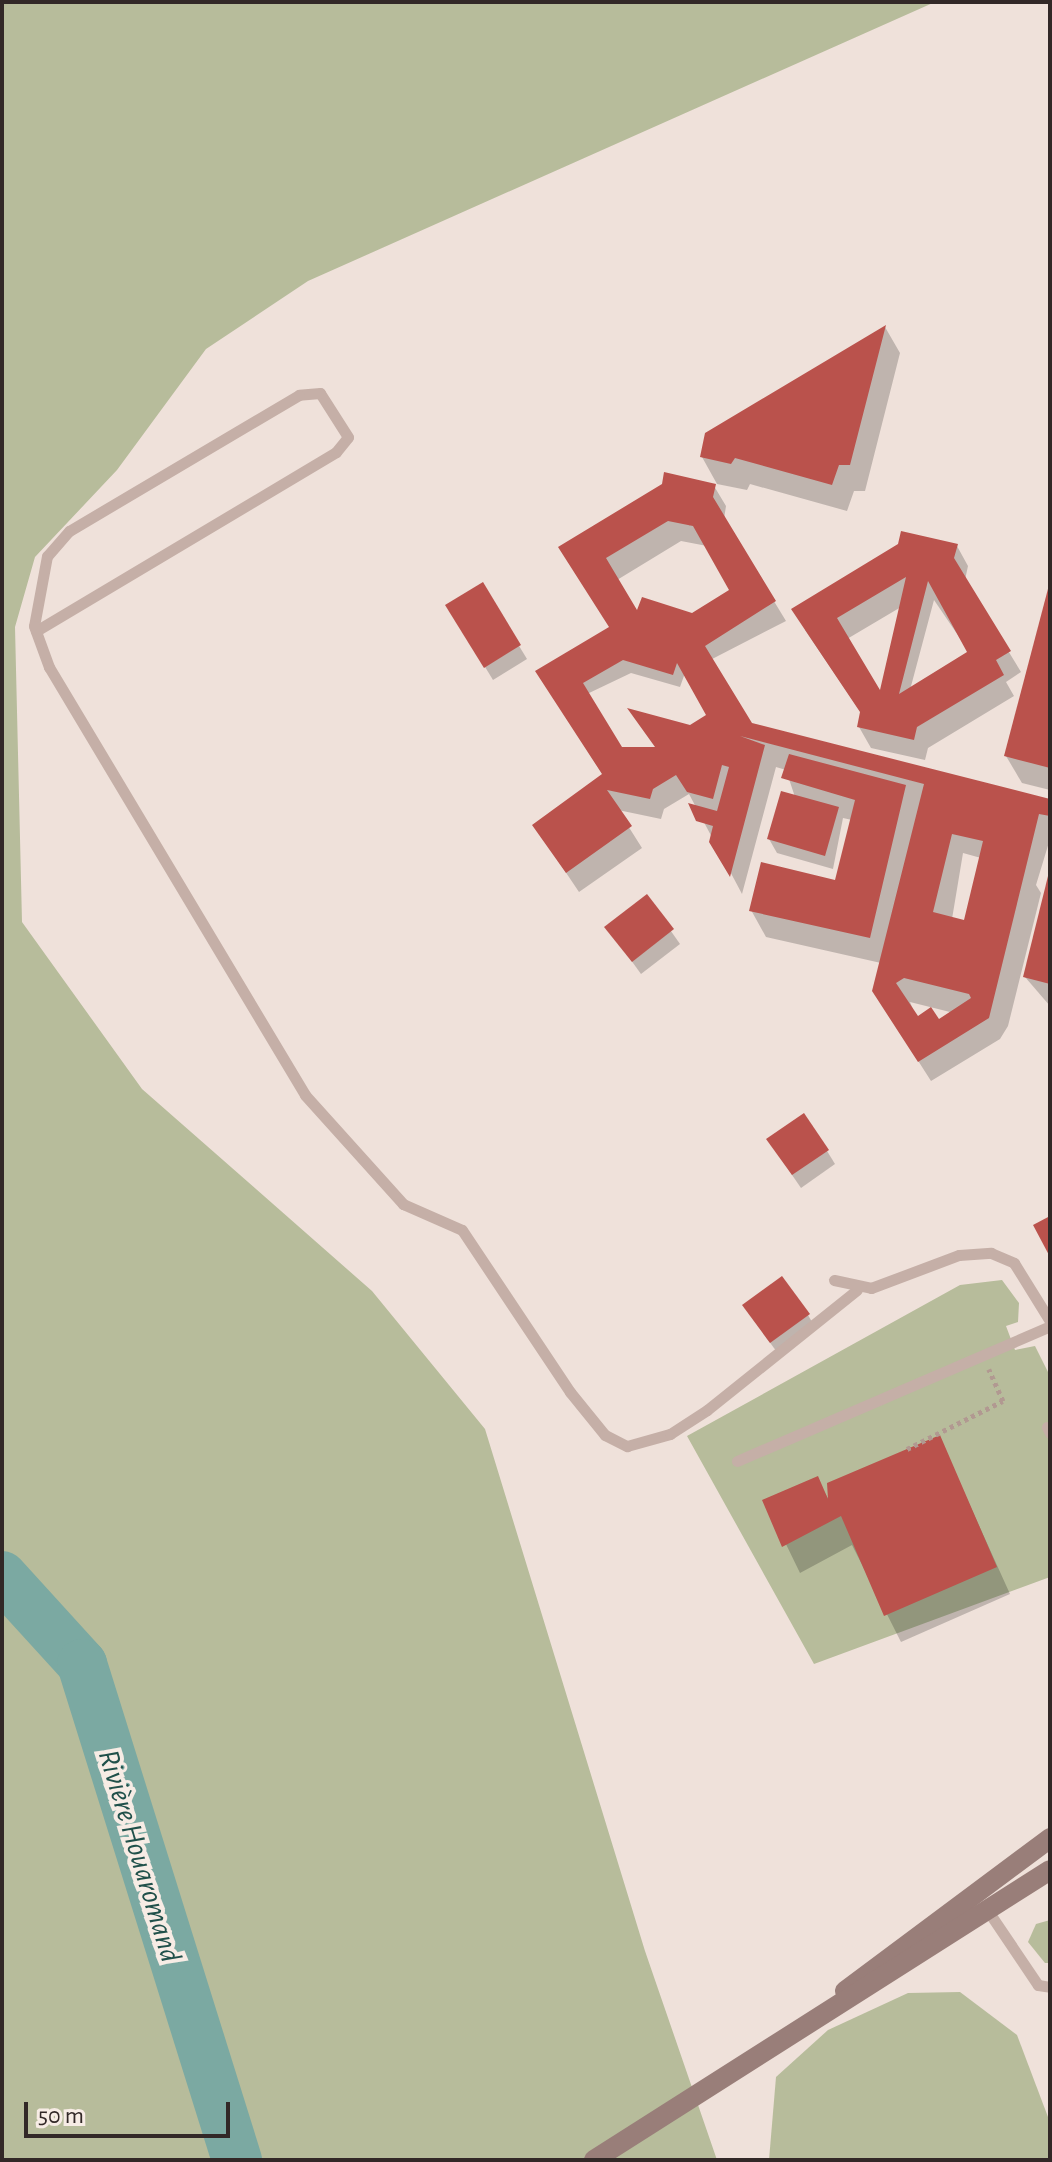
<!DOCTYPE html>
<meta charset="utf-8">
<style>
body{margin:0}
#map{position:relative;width:1052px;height:2162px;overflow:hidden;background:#efe1da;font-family:"Alegreya Sans",sans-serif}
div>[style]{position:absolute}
.green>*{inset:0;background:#b7bc9b}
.shadow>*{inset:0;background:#0003}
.river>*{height:50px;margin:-25px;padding:0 25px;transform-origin:25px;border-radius:25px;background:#7ba9a2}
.building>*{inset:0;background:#ba524c}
.path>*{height:5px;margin-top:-2.5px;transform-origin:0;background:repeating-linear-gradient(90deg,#b19991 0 4px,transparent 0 8px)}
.service>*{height:11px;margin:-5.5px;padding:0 5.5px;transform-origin:5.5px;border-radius:5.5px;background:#c5afa7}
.secondary>*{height:20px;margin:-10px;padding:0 10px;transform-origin:10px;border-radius:10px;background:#997e79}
span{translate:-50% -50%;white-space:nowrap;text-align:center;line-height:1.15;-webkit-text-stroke:8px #f7ece5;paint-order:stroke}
.water-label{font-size:30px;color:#20504a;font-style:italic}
.frame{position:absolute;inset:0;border:4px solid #322827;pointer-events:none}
.scale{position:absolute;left:24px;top:2102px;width:206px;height:36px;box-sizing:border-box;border:4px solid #322827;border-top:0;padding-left:10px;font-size:24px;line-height:28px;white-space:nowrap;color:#322827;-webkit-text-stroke:6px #f7ece5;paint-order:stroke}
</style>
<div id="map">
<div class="green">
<div style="clip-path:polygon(2px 2px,935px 2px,308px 281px,206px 349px,117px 470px,35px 557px,15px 627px,22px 922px,142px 1089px,372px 1291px,485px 1429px,645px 1951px,717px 2160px,2px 2160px)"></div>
<div style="clip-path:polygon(1002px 1280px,1019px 1303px,1018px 1322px,1006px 1326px,1015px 1350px,1035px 1346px,1050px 1376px,1050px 1577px,814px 1664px,687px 1436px,960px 1285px)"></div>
<div style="clip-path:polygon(1050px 1920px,1050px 1963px,1045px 1963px,1028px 1942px,1036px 1924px)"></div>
<div style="clip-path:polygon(960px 1992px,1017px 2035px,1048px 2117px,1050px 2160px,769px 2160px,776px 2077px,828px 2030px,908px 1993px)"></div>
</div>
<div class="shadow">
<div style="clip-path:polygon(885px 327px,900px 353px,865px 491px,854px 491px,847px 511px,750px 484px,747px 490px,717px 484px,702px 457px)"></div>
<div style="clip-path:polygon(evenodd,714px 486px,726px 506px,724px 519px,786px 621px,685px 673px,680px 687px,631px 673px,587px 694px,621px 749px,658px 750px,706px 717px,1050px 801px,1050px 839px,1036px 885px,1041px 893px,1008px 1026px,1000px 1039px,931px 1081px,887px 1012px,881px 963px,766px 937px,751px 910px,837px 883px,852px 820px,843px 818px,833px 869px,777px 853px,769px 839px,795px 797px,786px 770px,776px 767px,742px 894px,689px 794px,664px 809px,661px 819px,618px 810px,642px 848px,579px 892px,534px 825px,603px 775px,550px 692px,612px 628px,572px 567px,714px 486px,681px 541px,707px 546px,732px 591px,693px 615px,637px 614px,617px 580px,681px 541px,714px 486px,963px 853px,981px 858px,966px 923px,952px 919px,963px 853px,714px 486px,910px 1002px,950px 1012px,938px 1022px,917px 1019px,910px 1002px)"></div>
<div style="clip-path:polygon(evenodd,957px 546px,968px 566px,965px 580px,1021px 672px,1006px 682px,1014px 696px,928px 748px,925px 760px,871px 748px,859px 727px,862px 714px,805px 630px,957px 546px,934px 600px,970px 653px,910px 690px,934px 600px,957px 546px,901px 607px,880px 695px,847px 639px,901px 607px)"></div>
<div style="clip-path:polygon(482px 585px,527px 659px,493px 680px,448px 606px)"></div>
<div style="clip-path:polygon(1050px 590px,1050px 790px,1022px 783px,1006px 756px)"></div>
<div style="clip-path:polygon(1050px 876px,1050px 1006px,1025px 977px)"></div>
<div style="clip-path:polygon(647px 897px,680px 944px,641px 974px,607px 927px)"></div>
<div style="clip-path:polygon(827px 1151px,835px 1164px,801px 1188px,777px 1153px)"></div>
<div style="clip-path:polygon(808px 1315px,816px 1329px,779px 1355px,753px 1319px)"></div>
<div style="clip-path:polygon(939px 1437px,1010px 1594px,901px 1642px,852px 1545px,800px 1573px,765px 1501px,817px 1479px,830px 1502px)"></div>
</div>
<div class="river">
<div style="left:2px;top:1576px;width:119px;rotate:47.7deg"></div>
<div style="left:82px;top:1664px;width:520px;rotate:72.65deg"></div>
</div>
<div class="building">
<div style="clip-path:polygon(886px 325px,850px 465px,839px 465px,832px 485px,735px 458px,731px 464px,700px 457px,705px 433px)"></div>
<div style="clip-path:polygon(evenodd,664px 472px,716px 484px,713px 497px,776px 601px,705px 646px,752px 723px,1050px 799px,1050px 816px,1039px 814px,989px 1018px,918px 1062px,872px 991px,924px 784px,740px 736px,765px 745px,730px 877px,709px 842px,713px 826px,696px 821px,688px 803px,717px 811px,729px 767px,722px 765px,713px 799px,687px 792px,676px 775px,653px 789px,650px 799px,607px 790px,632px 826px,566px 873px,532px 825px,602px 774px,535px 671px,609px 627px,558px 547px,662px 484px,664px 472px,668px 521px,693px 526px,729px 590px,692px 613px,642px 597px,637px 610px,606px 558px,668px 521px,664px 472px,623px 660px,673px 675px,677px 663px,706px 715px,690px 725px,627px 708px,655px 747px,622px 747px,583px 683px,623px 660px,664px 472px,952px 834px,983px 841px,964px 920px,933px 912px,952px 834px,664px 472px,904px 978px,969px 994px,971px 998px,939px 1019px,931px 1007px,918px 1016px,896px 983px,904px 978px)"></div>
<div style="clip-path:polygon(evenodd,901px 531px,958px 544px,954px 558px,1011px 651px,996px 660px,1004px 675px,917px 727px,914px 740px,857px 727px,860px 712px,791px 609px,898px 544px,901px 531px,906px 577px,880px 690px,837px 618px,906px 577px,901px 531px,928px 581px,967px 652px,899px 694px,928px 581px)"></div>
<div style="clip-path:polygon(483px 582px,521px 645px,484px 668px,445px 605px)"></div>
<div style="clip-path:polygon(1049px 585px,1050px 586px,1050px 768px,1004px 756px)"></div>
<div style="clip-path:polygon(789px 754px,906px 785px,870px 938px,749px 911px,761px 862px,835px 880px,855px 800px,781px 778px)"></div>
<div style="clip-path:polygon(781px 791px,839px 807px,825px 856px,767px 839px)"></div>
<div style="clip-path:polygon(1049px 872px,1050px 873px,1050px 984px,1023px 977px)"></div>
<div style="clip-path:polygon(647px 894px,674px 929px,632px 962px,604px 927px)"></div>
<div style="clip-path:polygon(804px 1113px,829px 1150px,792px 1175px,766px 1139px)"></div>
<div style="clip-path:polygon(1050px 1216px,1050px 1257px,1033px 1225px)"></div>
<div style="clip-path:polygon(782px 1276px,810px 1314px,770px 1343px,742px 1305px)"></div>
<div style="clip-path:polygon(940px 1435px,997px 1567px,884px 1616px,841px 1516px,782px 1547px,762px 1500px,818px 1476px,828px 1499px,827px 1483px)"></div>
</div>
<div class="path">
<div style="left:907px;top:1449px;width:107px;rotate:-26.6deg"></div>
<div style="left:1003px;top:1401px;width:35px;rotate:-114deg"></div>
</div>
<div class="service">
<div style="left:36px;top:631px;width:349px;rotate:-30.8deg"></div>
<div style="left:336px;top:452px;width:19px;rotate:-51deg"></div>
<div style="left:348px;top:437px;width:52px;rotate:-122.5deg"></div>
<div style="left:320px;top:393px;width:21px;rotate:175deg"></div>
<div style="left:299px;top:395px;width:267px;rotate:149.4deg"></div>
<div style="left:69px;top:531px;width:33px;rotate:131deg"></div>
<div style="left:47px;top:556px;width:71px;rotate:100.5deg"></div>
<div style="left:34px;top:626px;width:44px;rotate:69.9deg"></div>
<div style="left:49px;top:667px;width:499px;rotate:59.1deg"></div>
<div style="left:305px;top:1095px;width:147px;rotate:48deg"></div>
<div style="left:403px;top:1204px;width:64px;rotate:23.8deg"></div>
<div style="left:462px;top:1230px;width:195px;rotate:56.3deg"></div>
<div style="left:570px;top:1392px;width:55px;rotate:50.9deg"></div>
<div style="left:605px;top:1435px;width:25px;rotate:27deg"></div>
<div style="left:627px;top:1446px;width:45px;rotate:-15.6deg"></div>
<div style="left:670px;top:1434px;width:44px;rotate:-33deg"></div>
<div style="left:707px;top:1410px;width:192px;rotate:-38.7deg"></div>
<div style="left:834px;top:1280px;width:38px;rotate:12deg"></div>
<div style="left:871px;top:1288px;width:94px;rotate:-20.6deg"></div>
<div style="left:959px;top:1255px;width:32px;rotate:-4deg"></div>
<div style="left:991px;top:1253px;width:25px;rotate:23deg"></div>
<div style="left:1014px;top:1263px;width:68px;rotate:58.2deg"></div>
<div style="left:1047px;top:1427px;width:7px;rotate:63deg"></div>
<div style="left:737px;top:1461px;width:341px;rotate:-23.3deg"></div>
<div style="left:986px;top:1908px;width:93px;rotate:56deg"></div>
<div style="left:1038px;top:1985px;width:12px;rotate:9deg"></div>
</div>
<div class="secondary">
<div style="left:845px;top:1991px;width:256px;rotate:-36.7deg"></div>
<div style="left:594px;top:2160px;width:540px;rotate:-32.45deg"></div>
</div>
<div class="water-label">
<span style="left:139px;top:1856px;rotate:73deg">Rivière Houaromand</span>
</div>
<div class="frame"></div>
<div class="scale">50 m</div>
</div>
